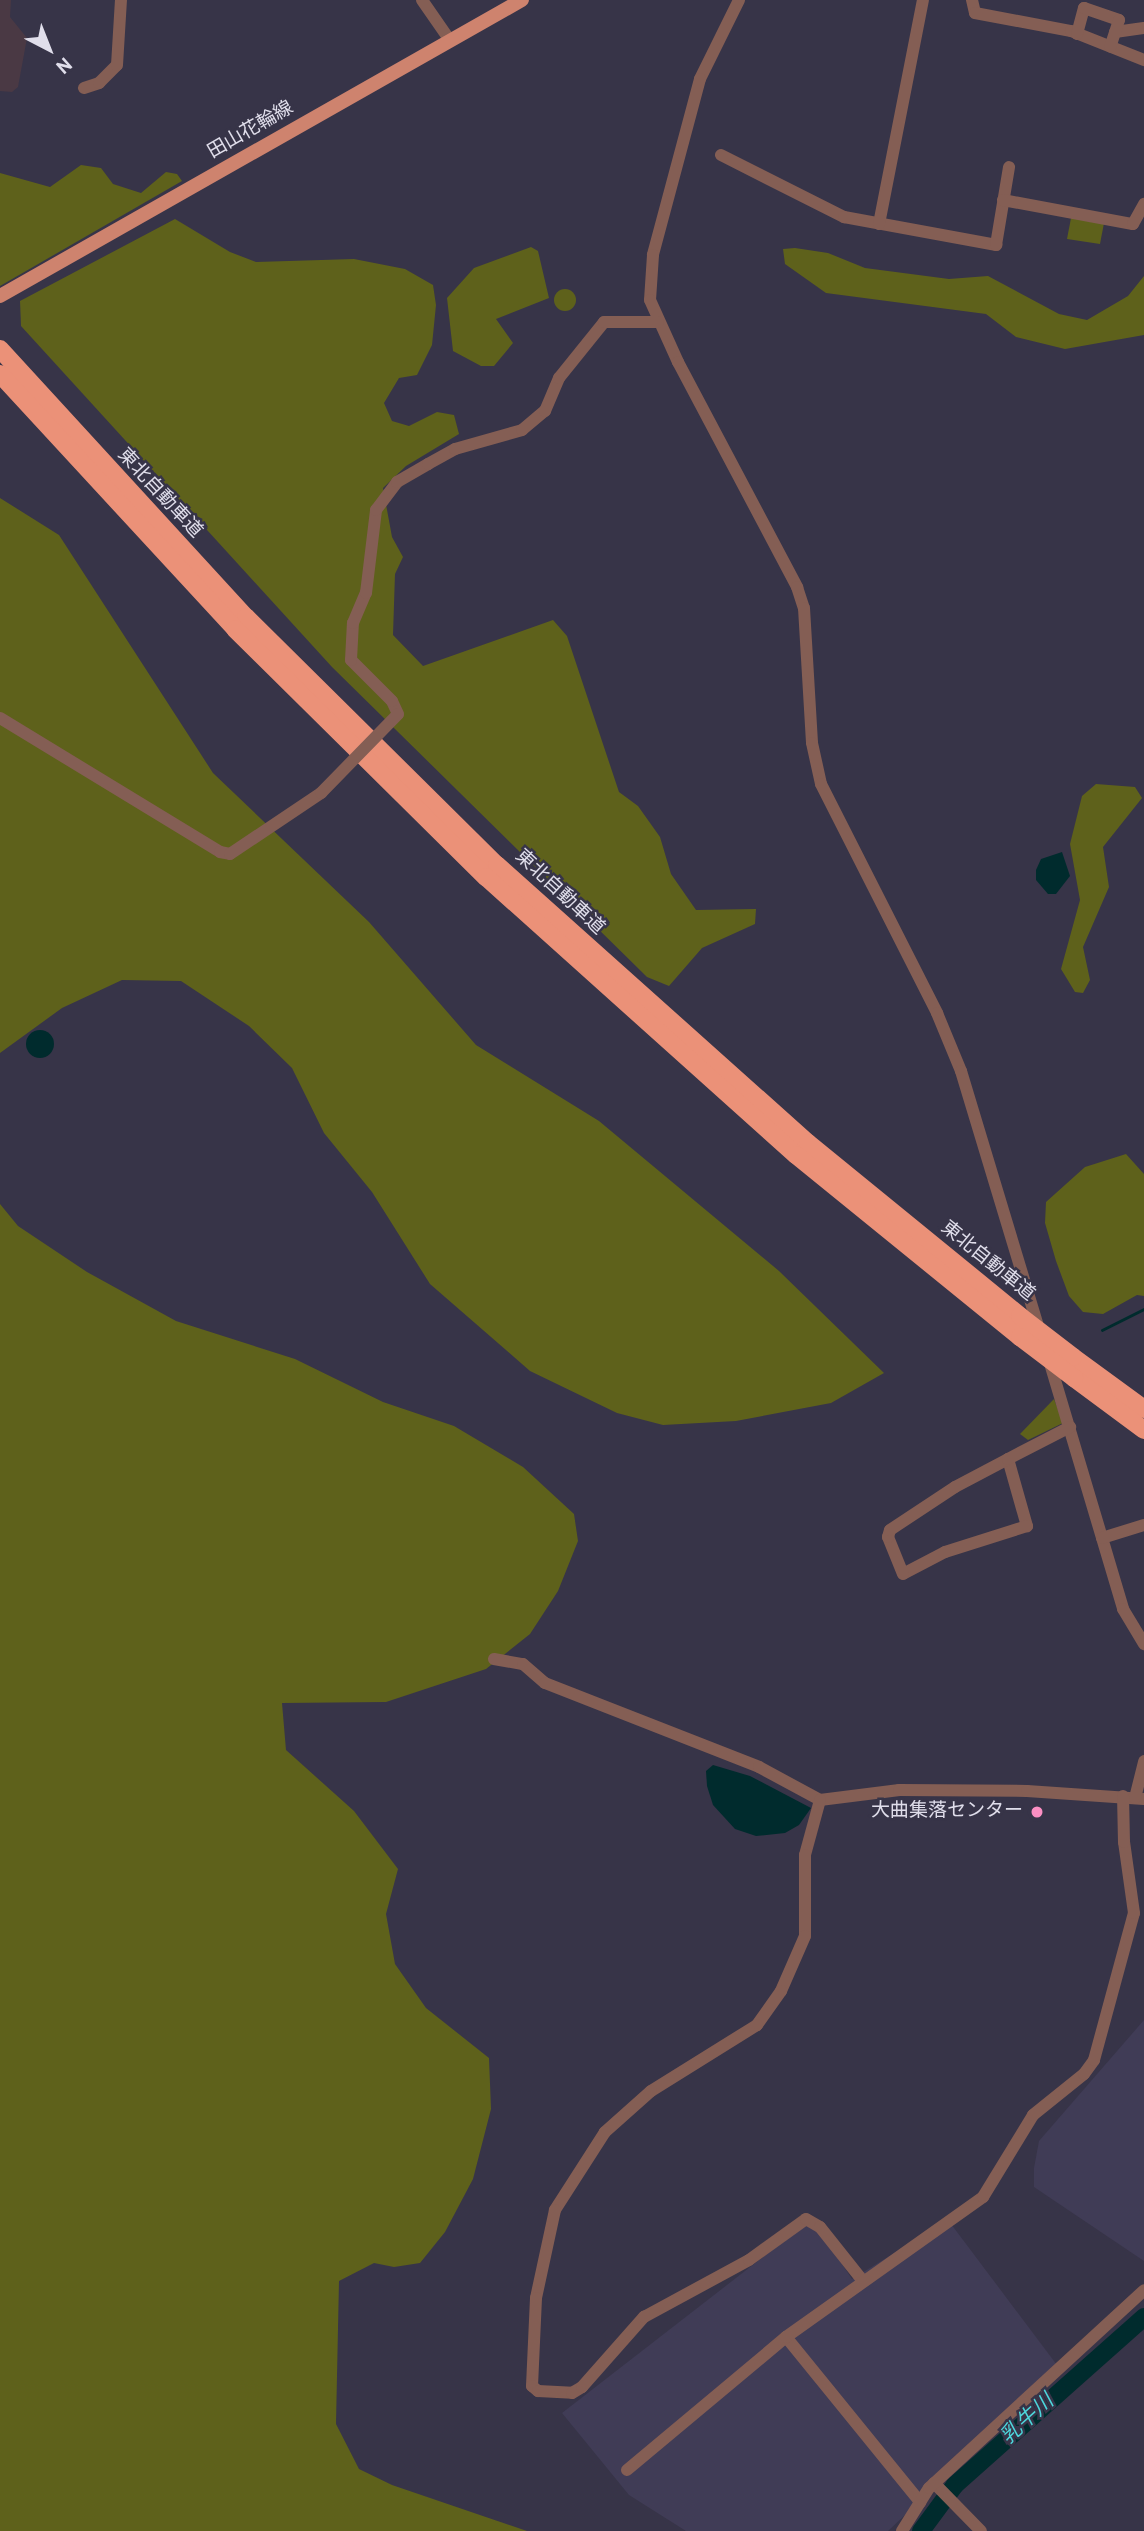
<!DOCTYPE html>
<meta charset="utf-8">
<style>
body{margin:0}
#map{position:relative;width:1144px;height:2531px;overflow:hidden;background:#373448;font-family:Overpass,"Noto Sans JP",sans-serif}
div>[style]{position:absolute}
.built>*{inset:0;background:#403c56}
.education>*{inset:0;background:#4a3944}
.green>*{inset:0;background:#5e611b}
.round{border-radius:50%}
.water>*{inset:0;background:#002b2d}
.stream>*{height:2.5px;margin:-1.25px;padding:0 1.25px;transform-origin:1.25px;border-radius:1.25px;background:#002b2d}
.river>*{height:18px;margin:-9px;padding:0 9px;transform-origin:9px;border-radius:9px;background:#002b2d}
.minor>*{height:12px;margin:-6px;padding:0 6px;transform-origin:6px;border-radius:6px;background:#845e54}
.major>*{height:14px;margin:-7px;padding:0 7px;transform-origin:7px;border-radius:7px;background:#ce836e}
.highway>*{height:18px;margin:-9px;padding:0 9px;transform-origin:9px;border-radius:9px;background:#eb9178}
.minor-bridge>*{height:12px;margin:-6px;padding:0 6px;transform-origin:6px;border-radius:6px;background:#845e54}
.highway-bridge>*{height:18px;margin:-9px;padding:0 9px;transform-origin:9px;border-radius:9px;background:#eb9178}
.dots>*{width:19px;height:19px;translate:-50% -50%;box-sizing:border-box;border:4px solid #373448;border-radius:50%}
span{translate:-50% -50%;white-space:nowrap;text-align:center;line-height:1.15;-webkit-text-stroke:5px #373448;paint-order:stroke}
.street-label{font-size:19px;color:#e0deeb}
.poi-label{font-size:19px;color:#e0deeb}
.right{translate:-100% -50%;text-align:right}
.water-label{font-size:21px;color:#4dd7dc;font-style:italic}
.north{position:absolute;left:14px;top:14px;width:70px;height:70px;-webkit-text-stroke:5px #373448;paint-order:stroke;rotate:138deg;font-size:19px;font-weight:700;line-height:28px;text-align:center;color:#e0deeb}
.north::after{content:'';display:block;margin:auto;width:24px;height:32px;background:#e0deeb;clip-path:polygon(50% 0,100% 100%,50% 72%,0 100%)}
</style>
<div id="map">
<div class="built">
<div style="clip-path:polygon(1144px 2020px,1144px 2261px,1034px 2187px,1034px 2168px,1039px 2141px)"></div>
<div style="clip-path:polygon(812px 2219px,852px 2279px,948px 2220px,1060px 2369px,888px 2531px,686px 2531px,629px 2495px,562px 2413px)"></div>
</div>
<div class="education">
<div style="clip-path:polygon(0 0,11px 0,10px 17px,27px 38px,18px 87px,12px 92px,0 91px)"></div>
</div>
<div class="green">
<div style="clip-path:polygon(81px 165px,101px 168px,113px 184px,141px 193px,166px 172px,177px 174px,182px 181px,0 286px,0 173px,50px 187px)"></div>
<div style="clip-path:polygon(1071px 218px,1104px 223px,1100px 244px,1067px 239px)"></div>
<div style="clip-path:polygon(175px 219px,230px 252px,256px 262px,354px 259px,405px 269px,433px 285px,436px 305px,432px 345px,417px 375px,399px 378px,384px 403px,392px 421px,409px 426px,437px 412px,454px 415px,459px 434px,406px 466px,383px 488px,392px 537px,403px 557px,395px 574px,393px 635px,423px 666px,553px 620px,567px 636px,619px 792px,638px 806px,660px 837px,671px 874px,696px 910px,756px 909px,755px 924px,702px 948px,669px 986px,647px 977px,332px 667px,21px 326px,20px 301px)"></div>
<div style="clip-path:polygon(531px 247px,538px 251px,549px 298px,496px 319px,513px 343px,494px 366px,481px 366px,453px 351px,447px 298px,474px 268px)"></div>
<div style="clip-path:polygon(795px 248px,828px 253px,865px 268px,949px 279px,988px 276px,1059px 314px,1087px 320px,1128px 296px,1144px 276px,1144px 335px,1065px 349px,1016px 337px,986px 314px,826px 293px,785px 264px,783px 249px)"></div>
<div class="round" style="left:554px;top:289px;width:22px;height:22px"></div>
<div style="clip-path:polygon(0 498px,59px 535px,213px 773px,369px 922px,476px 1045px,599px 1121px,779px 1271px,884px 1373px,831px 1403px,736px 1421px,663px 1425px,617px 1413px,530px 1371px,430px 1284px,372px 1192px,324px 1133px,292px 1068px,249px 1026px,181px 981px,122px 980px,62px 1008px,0 1053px)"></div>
<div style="clip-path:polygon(1096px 784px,1135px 787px,1142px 798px,1103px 847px,1109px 887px,1083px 947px,1090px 980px,1083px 993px,1075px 992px,1061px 969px,1080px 900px,1070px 844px,1082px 796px)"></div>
<div style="clip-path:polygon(1126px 1154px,1144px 1174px,1144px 1296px,1137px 1295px,1103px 1314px,1083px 1312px,1069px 1296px,1056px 1261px,1045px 1223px,1046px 1202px,1085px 1167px)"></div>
<div style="clip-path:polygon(0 1204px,18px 1226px,87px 1272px,176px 1321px,295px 1359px,383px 1402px,454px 1426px,523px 1467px,574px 1514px,578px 1541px,558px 1591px,530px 1634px,486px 1669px,386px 1702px,282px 1703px,286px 1750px,354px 1811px,398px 1869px,386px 1914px,395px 1964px,426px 2008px,489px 2058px,491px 2109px,473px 2179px,445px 2232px,420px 2263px,394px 2267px,374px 2263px,339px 2281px,336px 2424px,359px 2469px,392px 2485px,527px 2531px,0 2531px)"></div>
<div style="clip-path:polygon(1054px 1399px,1063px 1423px,1028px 1440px,1020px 1434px)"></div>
</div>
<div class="water">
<div style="clip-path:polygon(1062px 852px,1070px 876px,1056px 894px,1048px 894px,1036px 880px,1036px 870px,1041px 859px)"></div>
<div class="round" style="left:26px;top:1030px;width:28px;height:28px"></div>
<div style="clip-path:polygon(713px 1765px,750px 1776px,811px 1808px,799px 1825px,785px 1833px,756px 1836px,735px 1829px,713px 1805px,707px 1786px,706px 1771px)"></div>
</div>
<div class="stream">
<div style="left:1102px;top:1330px;width:47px;rotate:-26.6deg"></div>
</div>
<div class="river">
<div style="left:921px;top:2531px;width:57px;rotate:-53.5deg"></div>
<div style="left:955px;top:2485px;width:253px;rotate:-41.6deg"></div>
</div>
<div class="minor">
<div style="left:422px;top:0;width:47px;rotate:55.3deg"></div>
<div style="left:739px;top:0;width:88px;rotate:116.3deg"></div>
<div style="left:700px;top:79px;width:182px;rotate:105deg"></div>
<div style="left:653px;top:255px;width:45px;rotate:93.8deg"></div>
<div style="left:650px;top:300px;width:68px;rotate:65.7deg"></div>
<div style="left:678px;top:362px;width:255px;rotate:62.1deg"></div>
<div style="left:797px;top:587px;width:22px;rotate:72deg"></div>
<div style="left:804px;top:608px;width:135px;rotate:86.6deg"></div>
<div style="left:812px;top:743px;width:42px;rotate:77.6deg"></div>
<div style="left:821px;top:784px;width:257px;rotate:63.1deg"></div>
<div style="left:937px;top:1013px;width:63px;rotate:67.5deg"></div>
<div style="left:961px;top:1071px;width:274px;rotate:73.2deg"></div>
<div style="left:972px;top:0;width:13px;rotate:77deg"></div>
<div style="left:975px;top:13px;width:98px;rotate:10.6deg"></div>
<div style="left:1071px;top:31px;width:79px;rotate:21.7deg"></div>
<div style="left:1115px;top:32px;width:29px;rotate:-8deg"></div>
<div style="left:1077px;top:34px;width:27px;rotate:-75deg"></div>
<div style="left:1084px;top:8px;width:37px;rotate:19deg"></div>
<div style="left:1119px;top:20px;width:28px;rotate:108deg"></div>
<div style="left:84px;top:88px;width:16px;rotate:-18deg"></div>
<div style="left:99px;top:83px;width:25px;rotate:-45deg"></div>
<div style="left:117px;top:65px;width:65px;rotate:-86.5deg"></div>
<div style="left:721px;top:155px;width:138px;rotate:26.8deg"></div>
<div style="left:844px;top:217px;width:155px;rotate:10.4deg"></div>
<div style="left:996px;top:245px;width:79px;rotate:-80.5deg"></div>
<div style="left:1003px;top:200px;width:132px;rotate:10.5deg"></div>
<div style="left:1133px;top:224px;width:23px;rotate:-61deg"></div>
<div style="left:879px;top:224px;width:228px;rotate:-78.9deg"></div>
<div style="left:398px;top:714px;width:14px;rotate:-115deg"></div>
<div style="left:392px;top:701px;width:58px;rotate:-135deg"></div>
<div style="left:351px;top:660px;width:37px;rotate:-87deg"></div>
<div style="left:353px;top:623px;width:33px;rotate:-67deg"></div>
<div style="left:366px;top:593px;width:84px;rotate:-83.1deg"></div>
<div style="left:376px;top:510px;width:35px;rotate:-53deg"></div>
<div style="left:397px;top:482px;width:36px;rotate:-30deg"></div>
<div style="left:428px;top:464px;width:31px;rotate:-29deg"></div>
<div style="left:455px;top:449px;width:70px;rotate:-15.8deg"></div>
<div style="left:522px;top:430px;width:30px;rotate:-40deg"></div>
<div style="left:545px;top:411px;width:36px;rotate:-67deg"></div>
<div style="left:559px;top:378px;width:72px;rotate:-51.2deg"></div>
<div style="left:604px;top:322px;width:54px"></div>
<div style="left:0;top:718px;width:258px;rotate:31.3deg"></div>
<div style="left:220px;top:852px;width:10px;rotate:11deg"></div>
<div style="left:230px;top:854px;width:110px;rotate:-33.8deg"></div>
<div style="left:1049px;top:1360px;width:260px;rotate:73.4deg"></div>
<div style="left:1123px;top:1609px;width:41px;rotate:59deg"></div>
<div style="left:1008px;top:1459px;width:70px;rotate:74.2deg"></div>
<div style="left:1027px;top:1526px;width:86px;rotate:162.4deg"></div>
<div style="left:945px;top:1552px;width:47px;rotate:152.4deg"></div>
<div style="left:903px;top:1574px;width:40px;rotate:-112deg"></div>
<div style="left:888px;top:1537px;width:7px;rotate:-74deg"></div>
<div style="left:890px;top:1530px;width:78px;rotate:-33.5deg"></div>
<div style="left:955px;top:1487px;width:60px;rotate:-27.8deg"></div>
<div style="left:1008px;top:1459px;width:70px;rotate:-27.3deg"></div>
<div style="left:1102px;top:1538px;width:44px;rotate:-17.2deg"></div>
<div style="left:494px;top:1659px;width:29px;rotate:10deg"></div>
<div style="left:523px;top:1664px;width:29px;rotate:41deg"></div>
<div style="left:545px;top:1683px;width:230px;rotate:21.4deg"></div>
<div style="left:759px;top:1767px;width:69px;rotate:28.4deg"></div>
<div style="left:820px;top:1800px;width:80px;rotate:-7.2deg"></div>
<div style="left:899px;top:1790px;width:128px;rotate:0.4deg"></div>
<div style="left:1027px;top:1791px;width:117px;rotate:3.9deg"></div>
<div style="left:1135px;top:1798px;width:38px;rotate:-76deg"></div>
<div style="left:820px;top:1800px;width:57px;rotate:105.3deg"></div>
<div style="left:805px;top:1855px;width:81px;rotate:90deg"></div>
<div style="left:805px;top:1936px;width:60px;rotate:113.6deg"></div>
<div style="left:781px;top:1991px;width:42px;rotate:125.2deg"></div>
<div style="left:757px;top:2025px;width:125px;rotate:148.1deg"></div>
<div style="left:651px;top:2091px;width:62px;rotate:138.3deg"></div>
<div style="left:605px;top:2132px;width:93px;rotate:122.7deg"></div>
<div style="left:555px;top:2210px;width:90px;rotate:102.2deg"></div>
<div style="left:536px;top:2298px;width:88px;rotate:92.6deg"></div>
<div style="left:532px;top:2386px;width:8px;rotate:40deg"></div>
<div style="left:538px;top:2391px;width:34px;rotate:3deg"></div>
<div style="left:572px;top:2393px;width:12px;rotate:-31deg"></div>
<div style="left:582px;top:2387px;width:94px;rotate:-48.5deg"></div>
<div style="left:644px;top:2317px;width:119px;rotate:-28.5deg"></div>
<div style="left:749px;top:2260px;width:70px;rotate:-35.7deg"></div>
<div style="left:806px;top:2219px;width:16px;rotate:30deg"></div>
<div style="left:820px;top:2227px;width:69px;rotate:51.5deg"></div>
<div style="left:786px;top:2337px;width:213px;rotate:50.9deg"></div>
<div style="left:627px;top:2470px;width:207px;rotate:-39.9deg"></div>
<div style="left:786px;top:2337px;width:242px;rotate:-35.4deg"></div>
<div style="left:983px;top:2197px;width:96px;rotate:-58.6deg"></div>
<div style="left:1033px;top:2115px;width:65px;rotate:-38.8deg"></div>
<div style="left:1084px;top:2074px;width:17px;rotate:-54deg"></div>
<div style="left:1094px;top:2060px;width:152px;rotate:-74.8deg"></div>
<div style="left:1134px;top:1913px;width:72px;rotate:-98deg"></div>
<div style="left:1124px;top:1842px;width:46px;rotate:-91.2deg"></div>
<div style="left:934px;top:2483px;width:67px;rotate:45.6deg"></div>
<div style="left:902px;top:2531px;width:51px;rotate:-57.9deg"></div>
<div style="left:929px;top:2488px;width:292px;rotate:-42.6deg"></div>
</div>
<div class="major">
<div style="left:0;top:296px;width:600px;rotate:-29.56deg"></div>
</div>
<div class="highway">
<div style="left:0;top:349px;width:364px;rotate:47.5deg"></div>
<div style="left:246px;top:617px;width:353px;rotate:44.7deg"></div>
<div style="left:497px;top:865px;width:417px;rotate:41.8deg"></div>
<div style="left:808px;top:1143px;width:274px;rotate:39.2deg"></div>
<div style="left:0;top:374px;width:347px;rotate:47.3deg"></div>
<div style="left:235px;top:629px;width:353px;rotate:44.7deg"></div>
<div style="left:486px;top:877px;width:416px;rotate:41.9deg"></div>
<div style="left:796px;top:1155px;width:289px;rotate:39.1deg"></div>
<div style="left:1073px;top:1357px;width:88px;rotate:36.2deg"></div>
<div style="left:1074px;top:1378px;width:87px;rotate:36.6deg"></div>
</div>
<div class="minor-bridge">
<div style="left:321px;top:793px;width:110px;rotate:-45.7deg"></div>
</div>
<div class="highway-bridge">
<div style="left:1020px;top:1316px;width:67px;rotate:37.7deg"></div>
<div style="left:1020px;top:1337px;width:68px;rotate:37.2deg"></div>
</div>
<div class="dots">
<div style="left:1037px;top:1812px;background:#fb8fc3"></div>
</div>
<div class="street-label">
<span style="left:251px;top:131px;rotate:-30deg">田山花輪線</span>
<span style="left:159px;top:494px;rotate:47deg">東北自動車道</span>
<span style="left:559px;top:893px;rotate:43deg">東北自動車道</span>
<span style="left:987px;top:1262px;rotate:39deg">東北自動車道</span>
</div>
<div class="poi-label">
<span class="right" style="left:1023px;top:1812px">大曲集落センター</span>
</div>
<div class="water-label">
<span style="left:1028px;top:2420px;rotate:-42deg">乳牛川</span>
</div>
<div class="north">N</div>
</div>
